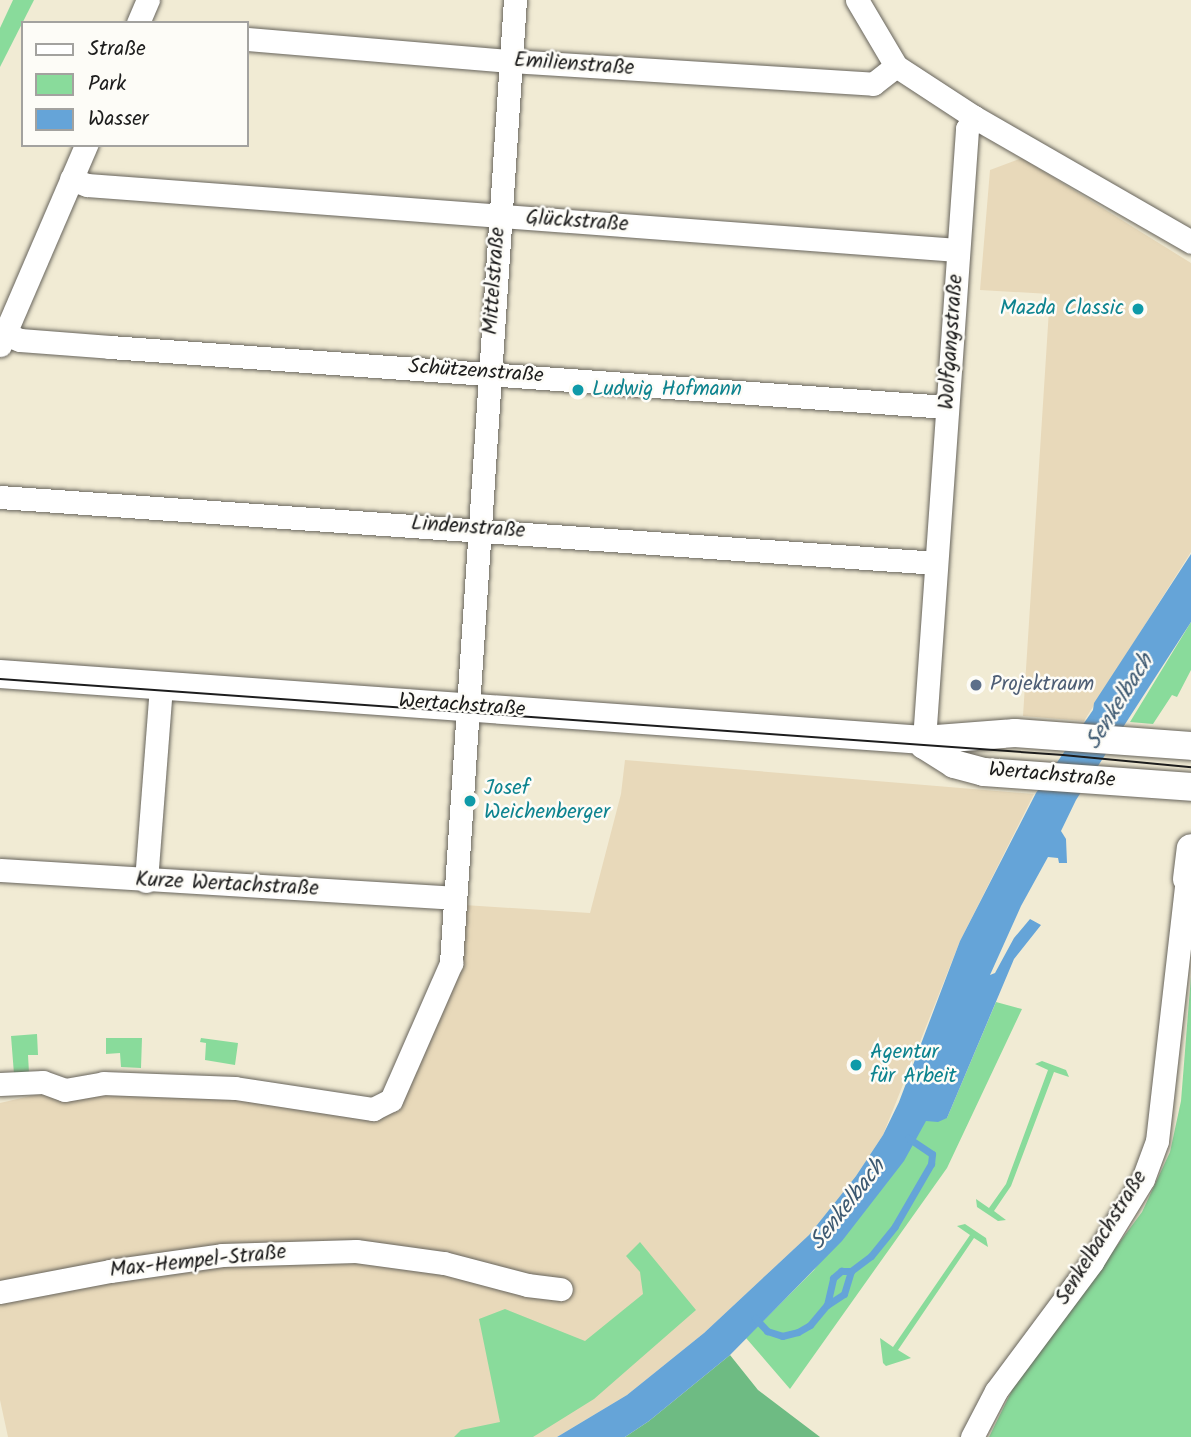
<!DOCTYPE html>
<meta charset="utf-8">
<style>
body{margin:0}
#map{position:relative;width:1191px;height:1437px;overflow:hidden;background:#f1ebd4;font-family:Kalam,sans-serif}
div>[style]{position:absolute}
.built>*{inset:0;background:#e8d9ba}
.green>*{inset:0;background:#89db9b}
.forest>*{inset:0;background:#6ebb83}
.water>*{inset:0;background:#65a4d8}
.stream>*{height:7px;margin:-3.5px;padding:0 3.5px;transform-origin:3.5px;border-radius:3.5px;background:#65a4d8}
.roads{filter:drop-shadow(0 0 2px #67645c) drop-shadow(0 0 2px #67645c)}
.minor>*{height:23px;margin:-11.5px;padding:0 11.5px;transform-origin:11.5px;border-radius:11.5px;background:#fff}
.tertiary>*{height:28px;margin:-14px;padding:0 14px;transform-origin:14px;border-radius:14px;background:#fff}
.tram>*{height:2px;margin:-1px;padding:0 1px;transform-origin:1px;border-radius:1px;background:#1c1c1c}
.dots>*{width:19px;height:19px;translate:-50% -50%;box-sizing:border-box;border:4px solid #fdfcf7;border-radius:50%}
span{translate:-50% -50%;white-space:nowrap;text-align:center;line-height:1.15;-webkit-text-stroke:5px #fdfcf7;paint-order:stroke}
.street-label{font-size:21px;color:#1c1c1c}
.culture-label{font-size:21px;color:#0d838f}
.right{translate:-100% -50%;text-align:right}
.left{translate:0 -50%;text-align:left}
.service-label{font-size:21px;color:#4e5e75}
.water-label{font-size:23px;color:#3d5971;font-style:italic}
.legend{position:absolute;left:21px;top:21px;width:228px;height:126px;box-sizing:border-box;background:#fdfcf7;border:2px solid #a3a29f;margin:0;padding:9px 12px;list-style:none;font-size:21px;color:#1c1c1c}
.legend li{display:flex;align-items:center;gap:14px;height:35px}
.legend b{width:35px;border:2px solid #a3a29f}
</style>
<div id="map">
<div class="built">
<div style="clip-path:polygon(1022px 158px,1191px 263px,1191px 552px,1084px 721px,1023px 716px,1050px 294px,980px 290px,990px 170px)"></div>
<div style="clip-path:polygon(625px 760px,1034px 794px,960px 941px,883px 1135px,856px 1176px,809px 1235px,704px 1333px,627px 1395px,557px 1437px,8px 1437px,0 1400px,0 1103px,56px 1090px,383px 1106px,464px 905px,590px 913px,621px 794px)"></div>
</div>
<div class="green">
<div style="clip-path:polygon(13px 0,34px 0,0 67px,0 28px)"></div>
<div style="clip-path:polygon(1191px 622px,1191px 670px,1177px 697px,1172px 695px,1153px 724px,1130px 722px)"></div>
<div style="clip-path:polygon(1191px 976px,1191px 1437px,989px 1437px,1017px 1380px,1142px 1212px,1170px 1152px,1181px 1101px)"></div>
<div style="clip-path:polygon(996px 1002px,1022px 1009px,947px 1168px,790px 1389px,746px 1338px,814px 1270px,926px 1120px,947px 1118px)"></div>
<div style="clip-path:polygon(37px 1034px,38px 1055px,28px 1055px,29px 1073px,14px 1074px,11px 1036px)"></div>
<div style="clip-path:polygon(106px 1038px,142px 1038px,141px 1068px,121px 1067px,120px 1053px,106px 1054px)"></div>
<div style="clip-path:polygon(201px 1038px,238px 1043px,235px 1065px,205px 1060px,206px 1043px,200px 1042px)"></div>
<div style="clip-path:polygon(1042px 1061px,1066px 1070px,1069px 1077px,1054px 1072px,1011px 1186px,994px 1211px,1006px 1220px,998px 1221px,977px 1207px,976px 1199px,989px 1208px,1006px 1184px,1048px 1070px,1035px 1064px)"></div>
<div style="clip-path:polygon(965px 1224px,986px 1238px,988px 1247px,974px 1238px,898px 1350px,911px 1358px,886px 1366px,883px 1363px,880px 1338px,893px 1347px,970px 1235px,957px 1226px)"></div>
<div style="clip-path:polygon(640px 1242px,696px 1310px,594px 1399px,533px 1437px,454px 1437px,461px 1430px,500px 1422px,479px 1319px,505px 1309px,585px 1341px,643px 1294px,640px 1272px,626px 1256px)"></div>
</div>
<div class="forest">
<div style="clip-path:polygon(730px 1355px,758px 1390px,820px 1437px,625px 1437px,649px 1421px)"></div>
</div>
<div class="water">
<div style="clip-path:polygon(1191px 554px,1191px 622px,1076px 800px,1061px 831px,1066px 839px,1067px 863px,1059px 863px,1058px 858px,1048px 857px,1021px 906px,990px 975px,995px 973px,1014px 938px,1030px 919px,1041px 925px,1014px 959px,947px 1118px,938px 1122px,926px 1121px,904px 1161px,842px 1241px,730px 1355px,649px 1421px,625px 1437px,557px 1437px,627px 1395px,704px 1333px,809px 1235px,856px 1176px,883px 1135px,899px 1102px,960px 941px,1036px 793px,1093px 710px,1094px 703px)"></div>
</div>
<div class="stream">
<div style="left:827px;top:1305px;width:20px;rotate:-33deg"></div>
<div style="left:844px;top:1294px;width:24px;rotate:-73deg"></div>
<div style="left:755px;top:1318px;width:18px;rotate:47deg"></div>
<div style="left:767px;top:1331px;width:16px;rotate:18deg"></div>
<div style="left:782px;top:1336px;width:16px;rotate:-14deg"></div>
<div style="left:798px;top:1332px;width:14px;rotate:-30deg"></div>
<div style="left:810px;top:1325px;width:26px;rotate:-50deg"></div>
<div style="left:827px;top:1305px;width:28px;rotate:-77deg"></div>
<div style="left:833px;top:1278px;width:11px;rotate:-41deg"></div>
<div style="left:841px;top:1271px;width:10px"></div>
<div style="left:851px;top:1271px;width:25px;rotate:-37deg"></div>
<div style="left:871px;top:1256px;width:38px;rotate:-51deg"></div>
<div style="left:895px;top:1226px;width:72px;rotate:-59.9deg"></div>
<div style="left:931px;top:1164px;width:10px;rotate:-84deg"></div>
<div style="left:932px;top:1154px;width:29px;rotate:-146deg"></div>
</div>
<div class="roads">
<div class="minor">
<div style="left:857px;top:0;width:77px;rotate:59.4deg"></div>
<div style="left:896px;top:66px;width:93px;rotate:33.2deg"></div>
<div style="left:974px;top:117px;width:250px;rotate:29.9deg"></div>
<div style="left:138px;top:23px;width:25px;rotate:-67deg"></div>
<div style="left:247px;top:39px;width:265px;rotate:4.8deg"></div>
<div style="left:511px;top:61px;width:363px;rotate:3.6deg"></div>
<div style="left:873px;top:84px;width:29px;rotate:-38deg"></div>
<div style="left:71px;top:179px;width:17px;rotate:21deg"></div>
<div style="left:87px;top:185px;width:873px;rotate:4.27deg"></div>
<div style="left:5px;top:334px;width:16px;rotate:22deg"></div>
<div style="left:20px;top:340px;width:90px;rotate:4.4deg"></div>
<div style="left:110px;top:347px;width:839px;rotate:4.1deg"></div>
<div style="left:0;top:345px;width:218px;rotate:-66.7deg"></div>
<div style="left:0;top:497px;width:938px;rotate:4.03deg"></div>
<div style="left:924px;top:740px;width:613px;rotate:-85.97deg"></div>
<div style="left:967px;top:129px;width:14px;rotate:-60deg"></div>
<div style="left:0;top:870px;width:455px;rotate:3.5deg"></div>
<div style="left:146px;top:881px;width:197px;rotate:-85.6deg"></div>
<div style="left:0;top:1084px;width:43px;rotate:-2.7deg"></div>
<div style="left:43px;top:1082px;width:23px;rotate:20deg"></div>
<div style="left:65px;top:1090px;width:39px;rotate:-10deg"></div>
<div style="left:103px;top:1083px;width:132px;rotate:2.2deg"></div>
<div style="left:235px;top:1088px;width:140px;rotate:8.7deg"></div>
<div style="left:373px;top:1109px;width:20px;rotate:-27deg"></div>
<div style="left:391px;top:1100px;width:150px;rotate:-66.3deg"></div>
<div style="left:451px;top:963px;width:965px;rotate:-86.2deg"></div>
<div style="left:0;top:1292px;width:112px;rotate:-10.8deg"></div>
<div style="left:110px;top:1271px;width:113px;rotate:-8.1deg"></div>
<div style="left:222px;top:1255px;width:134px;rotate:-1.7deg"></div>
<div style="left:356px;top:1251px;width:89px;rotate:7.8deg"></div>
<div style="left:444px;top:1263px;width:86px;rotate:14.8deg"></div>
<div style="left:527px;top:1285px;width:34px;rotate:7deg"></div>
<div style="left:972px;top:1437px;width:52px;rotate:-62.4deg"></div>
<div style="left:996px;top:1391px;width:161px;rotate:-53.3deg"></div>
<div style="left:1092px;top:1262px;width:97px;rotate:-58.4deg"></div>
<div style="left:1143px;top:1179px;width:40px;rotate:-69.8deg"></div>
<div style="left:1157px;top:1141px;width:264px;rotate:-83.5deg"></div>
</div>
<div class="tertiary">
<div style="left:0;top:674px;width:926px;rotate:4.09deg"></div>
<div style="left:924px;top:740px;width:91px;rotate:-4.4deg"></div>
<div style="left:1015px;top:733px;width:176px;rotate:4.2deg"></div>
<div style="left:924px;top:740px;width:5px;rotate:90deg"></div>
<div style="left:924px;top:745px;width:36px;rotate:32deg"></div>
<div style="left:954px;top:764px;width:31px;rotate:15deg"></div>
<div style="left:984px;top:772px;width:208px;rotate:4.1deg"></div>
<div style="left:1187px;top:879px;width:31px;rotate:-83deg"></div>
</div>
</div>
<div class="tram">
<div style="left:0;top:679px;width:1066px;rotate:4.09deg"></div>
<div style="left:1063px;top:755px;width:129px;rotate:5.4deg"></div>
</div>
<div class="dots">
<div style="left:1138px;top:309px;background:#0f9aa8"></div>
<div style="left:578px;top:390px;background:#0f9aa8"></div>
<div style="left:976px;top:685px;background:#5c6f8a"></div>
<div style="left:470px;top:801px;background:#0f9aa8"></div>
<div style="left:856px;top:1065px;background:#0f9aa8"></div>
</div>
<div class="street-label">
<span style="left:574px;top:65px;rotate:4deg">Emilienstraße</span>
<span style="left:577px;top:222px;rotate:4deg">Glückstraße</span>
<span style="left:495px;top:281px;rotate:-86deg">Mittelstraße</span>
<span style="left:952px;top:342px;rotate:-86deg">Wolfgangstraße</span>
<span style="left:476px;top:372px;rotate:4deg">Schützenstraße</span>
<span style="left:468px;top:528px;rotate:4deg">Lindenstraße</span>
<span style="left:462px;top:706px;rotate:4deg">Wertachstraße</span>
<span style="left:1052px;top:776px;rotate:5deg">Wertachstraße</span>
<span style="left:227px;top:885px;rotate:3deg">Kurze Wertachstraße</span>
<span style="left:1102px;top:1238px;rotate:-58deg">Senkelbachstraße</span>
<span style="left:198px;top:1262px;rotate:-6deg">Max-Hempel-Straße</span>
</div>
<div class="culture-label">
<span class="right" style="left:1124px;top:309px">Mazda Classic</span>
<span class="left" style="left:592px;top:390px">Ludwig Hofmann</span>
<span class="left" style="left:484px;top:801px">Josef<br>Weichenberger</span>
<span class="left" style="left:870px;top:1065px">Agentur<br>für Arbeit</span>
</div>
<div class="service-label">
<span class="left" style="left:990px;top:685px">Projektraum</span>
</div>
<div class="water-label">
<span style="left:1120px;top:702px;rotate:-58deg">Senkelbach</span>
<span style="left:848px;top:1205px;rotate:-52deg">Senkelbach</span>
</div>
<ul class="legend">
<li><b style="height:9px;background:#fff"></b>Straße</li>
<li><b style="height:19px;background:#89db9b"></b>Park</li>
<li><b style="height:19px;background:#65a4d8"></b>Wasser</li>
</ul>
</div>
